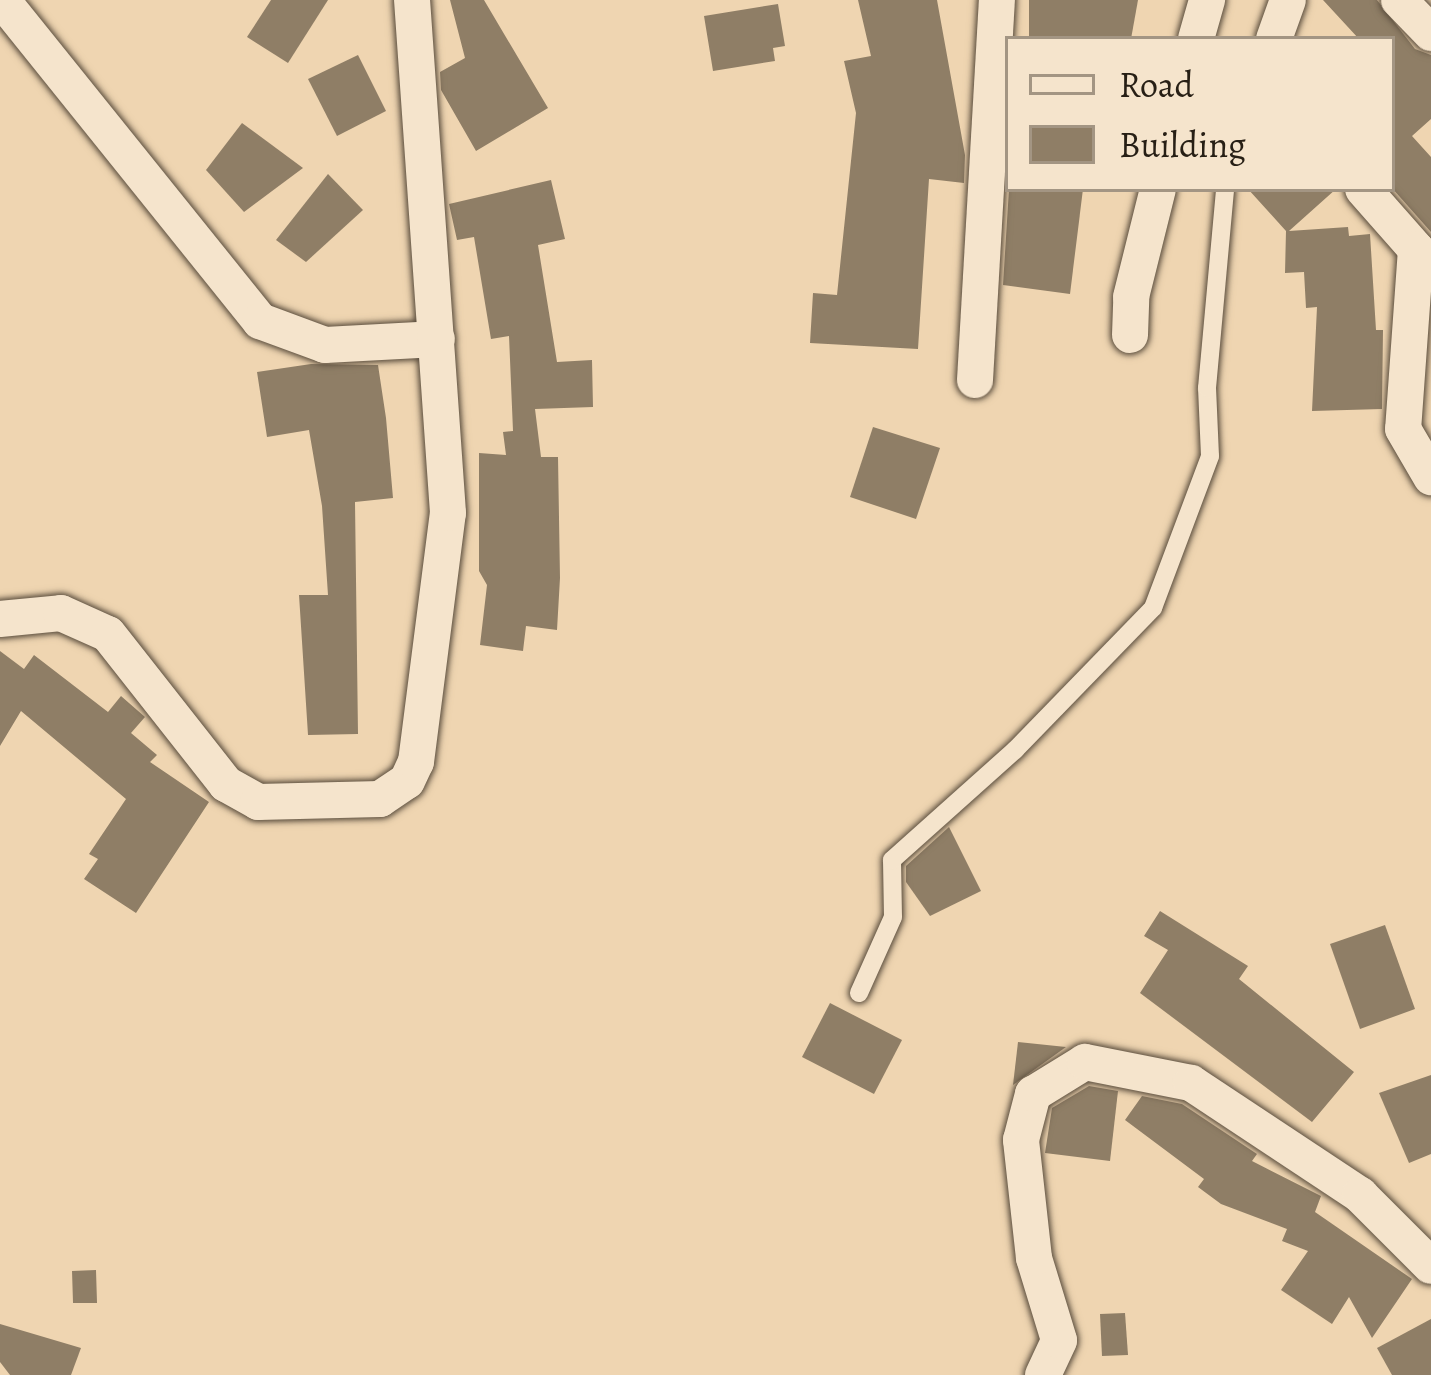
<!DOCTYPE html>
<style>
body{margin:0}
#map{position:relative;width:1431px;height:1375px;overflow:hidden;background:#efd5b1;font-family:Alegreya,serif}
div>[style]{position:absolute}
.building>*{inset:0;background:#8f7e66}
.roads{filter:drop-shadow(0 0 3px #594c3c) drop-shadow(0 0 3px #594c3c)}
.lane>*{height:18px;margin:-9px;padding:0 9px;transform-origin:9px;border-radius:9px;background:#f5e4cc}
.street>*{height:36px;margin:-18px;padding:0 18px;transform-origin:18px;border-radius:18px;background:#f5e4cc}
span{translate:-50% -50%;white-space:nowrap;text-align:center;line-height:1.15;-webkit-text-stroke:9px #f5e4cc;paint-order:stroke}
.legend{position:absolute;left:1005px;top:36px;width:390px;height:156px;box-sizing:border-box;background:#f5e4cc;border:3px solid #a39583;margin:0;padding:15px 21px;list-style:none;font-size:36px;color:#271f15}
.legend li{display:flex;align-items:center;gap:24px;height:60px}
.legend b{width:60px;border:3px solid #a39583}
</style>
<div id="map">
<div class="building">
<div style="clip-path:polygon(271px 0,328px 0,288px 63px,247px 37px)"></div>
<div style="clip-path:polygon(450px 0,484px 0,548px 108px,476px 151px,441px 90px,440px 72px,465px 58px)"></div>
<div style="clip-path:polygon(858px 0,937px 0,965px 155px,964px 183px,929px 179px,918px 349px,810px 343px,813px 293px,837px 295px,856px 113px,844px 61px,871px 56px)"></div>
<div style="clip-path:polygon(1029px 0,1138px 0,1131px 39px,1029px 39px)"></div>
<div style="clip-path:polygon(1323px 0,1377px 0,1415px 49px,1431px 55px,1431px 119px,1412px 136px,1431px 157px,1431px 232px,1392px 188px,1392px 39px,1359px 39px)"></div>
<div style="clip-path:polygon(778px 4px,785px 46px,773px 48px,775px 61px,713px 71px,704px 16px)"></div>
<div style="clip-path:polygon(358px 55px,386px 111px,337px 136px,308px 79px)"></div>
<div style="clip-path:polygon(242px 123px,303px 168px,244px 212px,206px 170px)"></div>
<div style="clip-path:polygon(328px 174px,363px 210px,306px 262px,276px 240px)"></div>
<div style="clip-path:polygon(551px 180px,565px 239px,538px 245px,557px 362px,592px 360px,593px 407px,535px 409px,541px 457px,558px 457px,560px 578px,557px 630px,526px 626px,523px 651px,480px 645px,487px 585px,479px 571px,479px 453px,506px 455px,503px 432px,513px 431px,509px 336px,491px 339px,474px 237px,457px 240px,449px 204px)"></div>
<div style="clip-path:polygon(1009px 189px,1083px 189px,1070px 294px,1003px 285px)"></div>
<div style="clip-path:polygon(1248px 189px,1336px 189px,1289px 231px,1348px 227px,1349px 236px,1370px 234px,1376px 330px,1383px 330px,1382px 409px,1312px 411px,1317px 307px,1306px 308px,1304px 272px,1285px 273px,1286px 231px)"></div>
<div style="clip-path:polygon(311px 364px,378px 365px,386px 418px,393px 498px,355px 502px,358px 734px,308px 735px,299px 595px,328px 595px,322px 506px,309px 430px,267px 437px,257px 372px)"></div>
<div style="clip-path:polygon(873px 427px,940px 448px,916px 519px,850px 497px)"></div>
<div style="clip-path:polygon(0 651px,24px 669px,34px 655px,108px 712px,121px 696px,145px 717px,131px 733px,157px 755px,150px 762px,209px 802px,136px 913px,84px 879px,98px 859px,89px 854px,126px 799px,21px 711px,0 746px)"></div>
<div style="clip-path:polygon(949px 827px,981px 891px,930px 916px,906px 882px,906px 866px)"></div>
<div style="clip-path:polygon(1160px 911px,1248px 966px,1239px 979px,1354px 1072px,1312px 1122px,1140px 993px,1168px 950px,1144px 936px)"></div>
<div style="clip-path:polygon(1385px 925px,1415px 1009px,1360px 1029px,1330px 944px)"></div>
<div style="clip-path:polygon(830px 1003px,902px 1040px,874px 1094px,802px 1057px)"></div>
<div style="clip-path:polygon(1018px 1042px,1066px 1047px,1013px 1085px)"></div>
<div style="clip-path:polygon(1431px 1075px,1431px 1154px,1409px 1163px,1379px 1093px)"></div>
<div style="clip-path:polygon(1089px 1086px,1118px 1091px,1110px 1161px,1045px 1153px,1052px 1108px)"></div>
<div style="clip-path:polygon(1142px 1096px,1182px 1104px,1257px 1154px,1252px 1161px,1321px 1196px,1315px 1212px,1412px 1279px,1372px 1338px,1349px 1297px,1332px 1324px,1281px 1290px,1308px 1251px,1282px 1241px,1287px 1229px,1221px 1204px,1198px 1187px,1204px 1179px,1125px 1120px)"></div>
<div style="clip-path:polygon(96px 1270px,97px 1303px,73px 1303px,72px 1271px)"></div>
<div style="clip-path:polygon(1125px 1313px,1128px 1355px,1102px 1356px,1100px 1314px)"></div>
<div style="clip-path:polygon(1431px 1319px,1431px 1375px,1392px 1375px,1377px 1348px)"></div>
<div style="clip-path:polygon(0 1324px,81px 1348px,71px 1375px,10px 1375px,0 1362px)"></div>
</div>
<div class="roads">
<div class="lane">
<div style="left:859px;top:993px;width:83px;rotate:-65.9deg"></div>
<div style="left:893px;top:917px;width:57px;rotate:-91deg"></div>
<div style="left:892px;top:860px;width:165px;rotate:-41.8deg"></div>
<div style="left:1015px;top:750px;width:198px;rotate:-45.8deg"></div>
<div style="left:1153px;top:608px;width:162px;rotate:-69.4deg"></div>
<div style="left:1210px;top:456px;width:68px;rotate:-92.5deg"></div>
<div style="left:1207px;top:388px;width:200px;rotate:-84.8deg"></div>
</div>
<div class="street">
<div style="left:2px;top:0;width:412px;rotate:51.2deg"></div>
<div style="left:260px;top:321px;width:69px;rotate:20.3deg"></div>
<div style="left:325px;top:345px;width:112px;rotate:-3.1deg"></div>
<div style="left:1399px;top:0;width:46px;rotate:45.9deg"></div>
<div style="left:1196px;top:39px;width:41px;rotate:-74.2deg"></div>
<div style="left:1274px;top:39px;width:41px;rotate:-70.3deg"></div>
<div style="left:1363px;top:189px;width:103px;rotate:48.6deg"></div>
<div style="left:1416px;top:249px;width:180px;rotate:94.1deg"></div>
<div style="left:1403px;top:429px;width:56px;rotate:59.7deg"></div>
<div style="left:1130px;top:335px;width:38px;rotate:-88deg"></div>
<div style="left:1131px;top:297px;width:111px;rotate:-76deg"></div>
<div style="left:975px;top:380px;width:381px;rotate:-86.7deg"></div>
<div style="left:0;top:619px;width:61px;rotate:-5.6deg"></div>
<div style="left:61px;top:613px;width:51px;rotate:24.1deg"></div>
<div style="left:108px;top:634px;width:191px;rotate:51.8deg"></div>
<div style="left:226px;top:784px;width:37px;rotate:29deg"></div>
<div style="left:258px;top:802px;width:122px;rotate:-1.4deg"></div>
<div style="left:380px;top:799px;width:32px;rotate:-34deg"></div>
<div style="left:407px;top:781px;width:21px;rotate:-65deg"></div>
<div style="left:416px;top:762px;width:251px;rotate:-82.7deg"></div>
<div style="left:448px;top:513px;width:514px;rotate:-94.01deg"></div>
<div style="left:1043px;top:1375px;width:38px;rotate:-65deg"></div>
<div style="left:1059px;top:1340px;width:86px;rotate:-107deg"></div>
<div style="left:1034px;top:1258px;width:119px;rotate:-96.3deg"></div>
<div style="left:1021px;top:1140px;width:48px;rotate:-75.4deg"></div>
<div style="left:1033px;top:1094px;width:61px;rotate:-31.6deg"></div>
<div style="left:1085px;top:1062px;width:108px;rotate:11.2deg"></div>
<div style="left:1191px;top:1083px;width:203px;rotate:33.5deg"></div>
<div style="left:1360px;top:1195px;width:100px;rotate:45deg"></div>
</div>
</div>
<ul class="legend">
<li><b style="height:15px;background:#f5e4cc"></b>Road</li>
<li><b style="height:33px;background:#8f7e66"></b>Building</li>
</ul>
</div>
